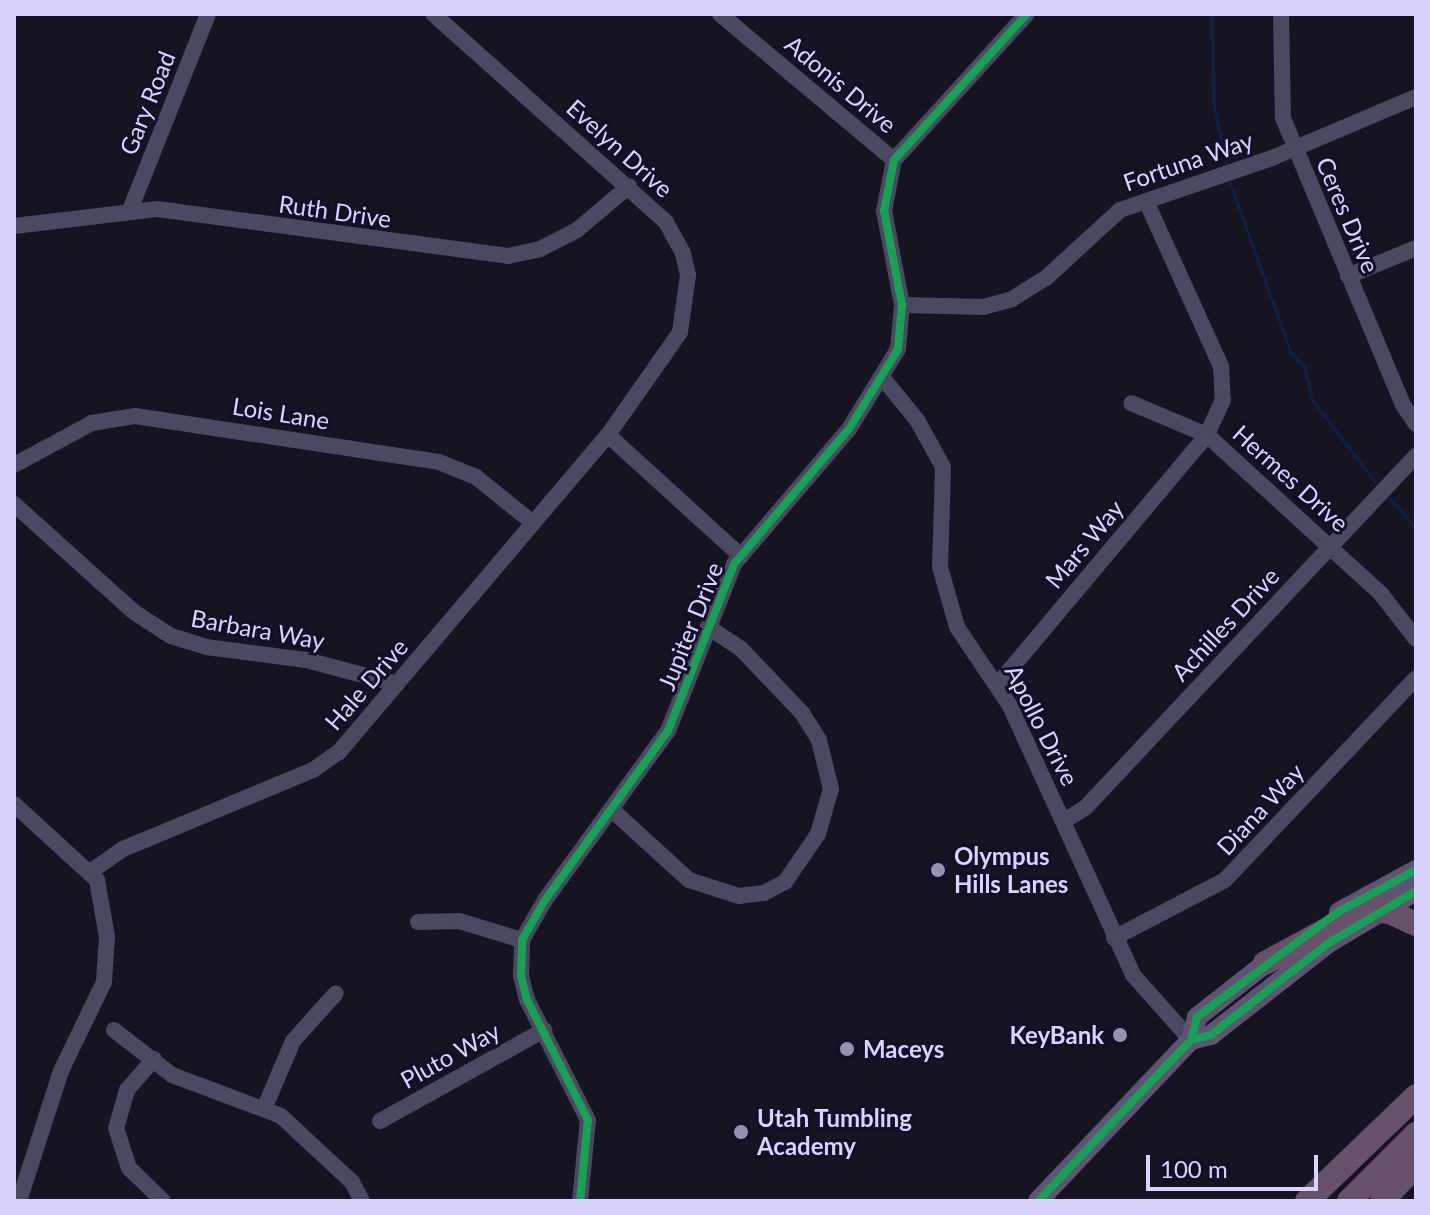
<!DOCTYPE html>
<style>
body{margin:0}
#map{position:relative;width:1430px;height:1215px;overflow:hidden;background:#161421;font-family:Lato,sans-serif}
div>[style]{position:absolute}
.stream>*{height:3px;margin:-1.5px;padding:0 1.5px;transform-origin:1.5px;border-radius:1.5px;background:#0d2144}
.minor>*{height:16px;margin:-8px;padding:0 8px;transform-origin:8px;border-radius:8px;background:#4a4962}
.major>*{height:20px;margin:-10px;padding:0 10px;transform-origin:10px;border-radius:10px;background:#5e5373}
.highway>*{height:24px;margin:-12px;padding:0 12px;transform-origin:12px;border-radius:12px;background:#67516a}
.cycleway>*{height:8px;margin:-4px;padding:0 4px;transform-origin:4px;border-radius:4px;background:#1a9f57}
.dots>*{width:22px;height:22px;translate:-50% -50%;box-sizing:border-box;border:4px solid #130f26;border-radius:50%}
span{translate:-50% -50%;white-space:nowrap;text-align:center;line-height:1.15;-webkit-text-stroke:6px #130f26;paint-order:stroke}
.street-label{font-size:24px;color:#d9d4ff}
.poi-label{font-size:24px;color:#d9d4ff;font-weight:700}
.left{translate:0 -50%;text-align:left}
.right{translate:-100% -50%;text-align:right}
.frame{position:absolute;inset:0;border:16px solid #d9d4ff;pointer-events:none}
.scale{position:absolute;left:1146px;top:1155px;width:172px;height:36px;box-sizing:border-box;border:4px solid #d9d4ff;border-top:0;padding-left:10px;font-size:24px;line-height:28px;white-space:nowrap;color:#d9d4ff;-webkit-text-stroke:6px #130f26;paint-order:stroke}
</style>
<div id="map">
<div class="stream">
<div style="left:1211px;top:14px;width:94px;rotate:88.2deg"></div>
<div style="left:1214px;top:108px;width:55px;rotate:77.5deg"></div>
<div style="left:1230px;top:183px;width:181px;rotate:70.3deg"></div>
<div style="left:1291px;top:353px;width:18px;rotate:45deg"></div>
<div style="left:1304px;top:366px;width:35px;rotate:77deg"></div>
<div style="left:1312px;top:400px;width:106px;rotate:52.3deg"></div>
<div style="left:1390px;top:498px;width:40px;rotate:50deg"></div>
</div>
<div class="minor">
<div style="left:720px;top:14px;width:227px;rotate:40deg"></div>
<div style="left:1281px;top:14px;width:104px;rotate:88.9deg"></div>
<div style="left:1283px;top:118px;width:311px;rotate:67.3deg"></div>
<div style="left:1403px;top:405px;width:23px;rotate:56deg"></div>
<div style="left:1146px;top:201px;width:181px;rotate:65.6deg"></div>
<div style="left:1221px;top:366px;width:34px;rotate:87deg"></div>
<div style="left:1223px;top:400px;width:38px;rotate:115deg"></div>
<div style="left:1207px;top:435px;width:236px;rotate:42.4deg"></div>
<div style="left:1381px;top:594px;width:57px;rotate:52.1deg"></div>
<div style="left:130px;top:210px;width:211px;rotate:-68.3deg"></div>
<div style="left:14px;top:226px;width:144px;rotate:-6.8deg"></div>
<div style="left:157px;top:209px;width:354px;rotate:7.6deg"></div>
<div style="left:508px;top:256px;width:33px;rotate:-12deg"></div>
<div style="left:540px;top:249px;width:42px;rotate:-27.2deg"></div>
<div style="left:577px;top:230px;width:68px;rotate:-40.2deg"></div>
<div style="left:1348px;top:276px;width:74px;rotate:-22.4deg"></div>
<div style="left:902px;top:305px;width:81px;rotate:1.4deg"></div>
<div style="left:983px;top:307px;width:30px;rotate:-15deg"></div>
<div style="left:1012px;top:299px;width:40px;rotate:-32deg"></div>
<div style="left:1046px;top:278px;width:100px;rotate:-42.6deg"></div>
<div style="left:1120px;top:210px;width:161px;rotate:-18.9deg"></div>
<div style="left:1272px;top:158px;width:156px;rotate:-23deg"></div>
<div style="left:882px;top:377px;width:55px;rotate:50.9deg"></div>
<div style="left:917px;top:420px;width:54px;rotate:61deg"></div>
<div style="left:943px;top:467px;width:100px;rotate:91.7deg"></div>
<div style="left:940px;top:567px;width:62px;rotate:74.2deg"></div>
<div style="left:957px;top:627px;width:95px;rotate:56.1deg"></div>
<div style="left:1010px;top:706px;width:296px;rotate:65.4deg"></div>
<div style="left:1133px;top:975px;width:87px;rotate:48.3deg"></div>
<div style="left:608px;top:435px;width:180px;rotate:42.3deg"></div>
<div style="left:14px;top:465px;width:89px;rotate:-28.3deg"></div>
<div style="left:92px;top:423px;width:44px;rotate:-9.2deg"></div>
<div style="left:135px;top:416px;width:307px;rotate:8.6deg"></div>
<div style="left:439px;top:462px;width:40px;rotate:22deg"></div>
<div style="left:476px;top:477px;width:73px;rotate:38.9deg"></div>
<div style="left:14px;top:504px;width:161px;rotate:42deg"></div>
<div style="left:134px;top:612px;width:44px;rotate:33deg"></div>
<div style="left:171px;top:636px;width:37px;rotate:17deg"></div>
<div style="left:206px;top:647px;width:101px;rotate:7.4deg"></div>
<div style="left:306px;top:660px;width:94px;rotate:14.8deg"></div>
<div style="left:998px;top:684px;width:325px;rotate:-50deg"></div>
<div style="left:1207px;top:435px;width:82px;rotate:-157.2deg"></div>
<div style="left:14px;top:804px;width:113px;rotate:42.5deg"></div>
<div style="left:97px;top:880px;width:58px;rotate:80deg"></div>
<div style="left:107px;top:937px;width:45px;rotate:93.8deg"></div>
<div style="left:104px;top:982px;width:99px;rotate:115.8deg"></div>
<div style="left:61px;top:1071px;width:137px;rotate:107.9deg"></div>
<div style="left:612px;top:810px;width:104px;rotate:42.3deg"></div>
<div style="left:689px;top:880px;width:52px;rotate:17.7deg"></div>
<div style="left:739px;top:896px;width:25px;rotate:-7deg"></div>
<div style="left:764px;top:893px;width:24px;rotate:-28deg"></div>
<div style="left:785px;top:882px;width:58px;rotate:-55.5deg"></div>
<div style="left:818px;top:834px;width:47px;rotate:-73.9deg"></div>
<div style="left:831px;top:789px;width:50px;rotate:-103.8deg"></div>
<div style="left:819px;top:740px;width:31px;rotate:-122deg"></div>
<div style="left:803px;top:714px;width:90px;rotate:-133.6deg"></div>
<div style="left:741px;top:649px;width:40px;rotate:-146deg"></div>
<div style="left:1064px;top:821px;width:26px;rotate:-32deg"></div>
<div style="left:1086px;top:807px;width:482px;rotate:-46.8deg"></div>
<div style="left:90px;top:872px;width:40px;rotate:-34.9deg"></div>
<div style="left:123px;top:849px;width:206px;rotate:-22.6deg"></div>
<div style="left:313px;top:770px;width:32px;rotate:-35deg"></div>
<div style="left:339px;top:752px;width:416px;rotate:-49.7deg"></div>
<div style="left:608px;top:435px;width:126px;rotate:-55deg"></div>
<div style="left:680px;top:332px;width:58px;rotate:-82deg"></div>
<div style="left:688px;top:275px;width:23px;rotate:-103deg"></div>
<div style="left:683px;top:253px;width:35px;rotate:-119deg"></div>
<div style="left:666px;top:222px;width:312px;rotate:-138.2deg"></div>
<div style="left:418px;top:922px;width:41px;rotate:-1.4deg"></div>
<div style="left:459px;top:921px;width:66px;rotate:16.8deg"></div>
<div style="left:1114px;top:938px;width:125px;rotate:-27.6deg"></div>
<div style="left:1225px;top:880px;width:278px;rotate:-46.6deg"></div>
<div style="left:114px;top:1030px;width:73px;rotate:37.8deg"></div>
<div style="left:172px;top:1075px;width:116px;rotate:20.6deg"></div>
<div style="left:281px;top:1116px;width:97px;rotate:42.9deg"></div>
<div style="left:352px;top:1182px;width:21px;rotate:62deg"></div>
<div style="left:154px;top:1059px;width:41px;rotate:131.1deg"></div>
<div style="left:127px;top:1090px;width:40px;rotate:106deg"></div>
<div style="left:116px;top:1128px;width:42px;rotate:72deg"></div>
<div style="left:129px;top:1168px;width:47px;rotate:44.1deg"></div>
<div style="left:264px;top:1109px;width:74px;rotate:-66.9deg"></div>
<div style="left:293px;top:1041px;width:64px;rotate:-48.1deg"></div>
<div style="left:380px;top:1121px;width:188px;rotate:-29deg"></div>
<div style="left:580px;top:1201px;width:81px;rotate:-84.4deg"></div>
<div style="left:588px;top:1120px;width:135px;rotate:-116.9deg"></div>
<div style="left:527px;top:1000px;width:25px;rotate:-104deg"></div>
<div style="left:521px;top:976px;width:36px;rotate:-88deg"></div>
<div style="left:522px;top:940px;width:46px;rotate:-60.1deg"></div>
<div style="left:545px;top:900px;width:209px;rotate:-54deg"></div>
<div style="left:668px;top:731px;width:180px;rotate:-68.4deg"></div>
<div style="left:734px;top:564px;width:177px;rotate:-49.6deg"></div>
<div style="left:849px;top:429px;width:94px;rotate:-58.5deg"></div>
<div style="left:898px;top:349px;width:44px;rotate:-84.8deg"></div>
<div style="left:902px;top:305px;width:96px;rotate:-100.8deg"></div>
<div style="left:884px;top:211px;width:52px;rotate:-78.9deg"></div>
<div style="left:894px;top:160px;width:197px;rotate:-47.7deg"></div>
</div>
<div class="major">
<div style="left:1339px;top:912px;width:88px;rotate:-28.6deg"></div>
<div style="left:1191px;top:1040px;width:21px;rotate:-14deg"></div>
<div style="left:1211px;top:1035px;width:147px;rotate:-38.1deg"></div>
<div style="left:1327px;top:944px;width:104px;rotate:-30.8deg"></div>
<div style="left:1038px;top:1201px;width:222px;rotate:-46.5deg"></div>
<div style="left:1191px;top:1040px;width:24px;rotate:-75deg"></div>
<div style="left:1197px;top:1017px;width:100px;rotate:-38.1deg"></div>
</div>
<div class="highway">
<div style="left:1265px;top:963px;width:114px;rotate:-28.4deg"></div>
<div style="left:1365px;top:909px;width:25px;rotate:7deg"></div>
<div style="left:1390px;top:912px;width:29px;rotate:25deg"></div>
<div style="left:1307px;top:1201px;width:151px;rotate:-43.9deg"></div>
<div style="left:1349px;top:1201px;width:95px;rotate:-45deg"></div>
<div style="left:1382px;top:1201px;width:50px;rotate:-46.6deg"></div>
</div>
<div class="cycleway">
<div style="left:1191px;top:1040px;width:21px;rotate:-14deg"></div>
<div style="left:1211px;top:1035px;width:147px;rotate:-38.1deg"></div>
<div style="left:1327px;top:944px;width:104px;rotate:-30.8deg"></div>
<div style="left:580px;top:1201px;width:81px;rotate:-84.4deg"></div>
<div style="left:588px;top:1120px;width:135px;rotate:-116.9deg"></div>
<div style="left:527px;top:1000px;width:25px;rotate:-104deg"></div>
<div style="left:521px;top:976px;width:36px;rotate:-88deg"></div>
<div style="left:522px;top:940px;width:46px;rotate:-60.1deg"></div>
<div style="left:545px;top:900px;width:209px;rotate:-54deg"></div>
<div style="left:668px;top:731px;width:180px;rotate:-68.4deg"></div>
<div style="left:734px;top:564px;width:177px;rotate:-49.6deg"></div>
<div style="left:849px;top:429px;width:94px;rotate:-58.5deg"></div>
<div style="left:898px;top:349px;width:44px;rotate:-84.8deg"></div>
<div style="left:902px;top:305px;width:96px;rotate:-100.8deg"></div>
<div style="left:884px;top:211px;width:52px;rotate:-78.9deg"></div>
<div style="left:894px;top:160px;width:197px;rotate:-47.7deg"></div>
<div style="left:1038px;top:1201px;width:222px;rotate:-46.5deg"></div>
<div style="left:1191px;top:1040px;width:24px;rotate:-75deg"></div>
<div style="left:1197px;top:1017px;width:176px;rotate:-36.7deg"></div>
<div style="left:1338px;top:912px;width:89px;rotate:-28.3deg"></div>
</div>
<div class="dots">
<div style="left:938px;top:870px;background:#9591b1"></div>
<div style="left:1120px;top:1035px;background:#9591b1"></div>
<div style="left:847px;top:1049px;background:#9591b1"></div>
<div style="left:741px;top:1132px;background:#9591b1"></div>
</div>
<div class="street-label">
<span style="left:841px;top:84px;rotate:40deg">Adonis Drive</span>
<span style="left:147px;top:103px;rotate:-68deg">Gary Road</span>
<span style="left:620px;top:148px;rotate:42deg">Evelyn Drive</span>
<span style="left:1188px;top:161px;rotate:-19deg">Fortuna Way</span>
<span style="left:335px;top:211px;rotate:8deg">Ruth Drive</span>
<span style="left:1348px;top:215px;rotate:67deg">Ceres Drive</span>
<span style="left:281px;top:413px;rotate:9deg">Lois Lane</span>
<span style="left:1291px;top:478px;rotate:42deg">Hermes Drive</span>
<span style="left:1084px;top:544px;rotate:-50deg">Mars Way</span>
<span style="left:1225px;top:624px;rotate:-47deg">Achilles Drive</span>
<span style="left:690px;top:626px;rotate:-68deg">Jupiter Drive</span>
<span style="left:258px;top:629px;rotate:10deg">Barbara Way</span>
<span style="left:366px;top:684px;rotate:-49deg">Hale Drive</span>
<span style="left:1042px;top:725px;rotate:63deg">Apollo Drive</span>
<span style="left:1260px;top:809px;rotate:-47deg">Diana Way</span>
<span style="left:450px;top:1055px;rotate:-29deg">Pluto Way</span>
</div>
<div class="poi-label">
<span class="left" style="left:954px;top:870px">Olympus<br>Hills Lanes</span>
<span class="right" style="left:1104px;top:1035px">KeyBank</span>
<span class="left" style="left:863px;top:1049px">Maceys</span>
<span class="left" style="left:757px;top:1132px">Utah Tumbling<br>Academy</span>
</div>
<div class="frame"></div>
<div class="scale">100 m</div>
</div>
